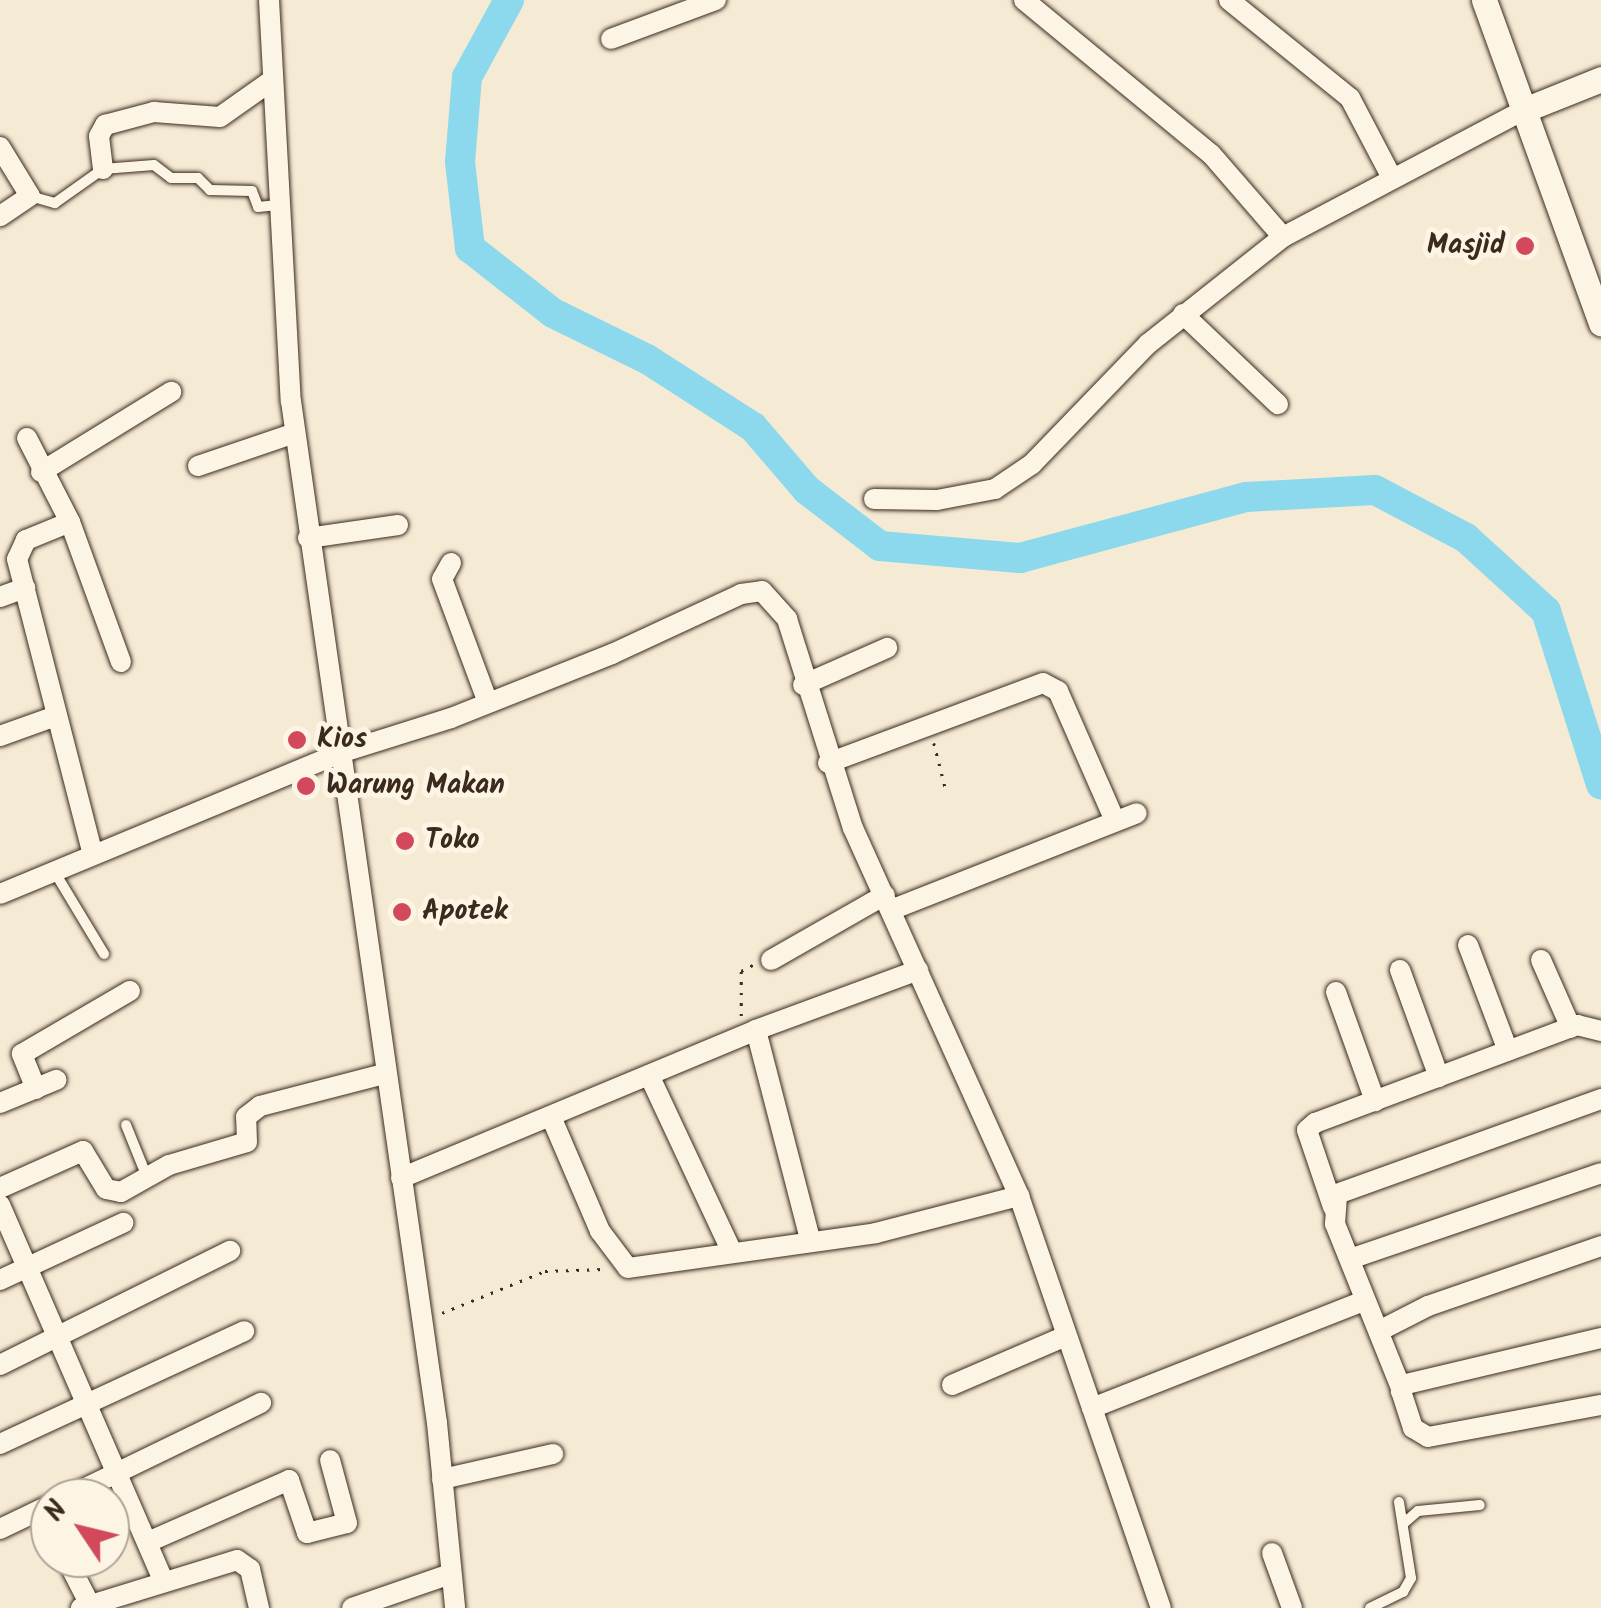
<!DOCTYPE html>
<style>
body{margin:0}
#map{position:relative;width:1601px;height:1608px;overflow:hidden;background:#f5ead4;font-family:Kalam,sans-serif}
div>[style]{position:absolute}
.river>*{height:30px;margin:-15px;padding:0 15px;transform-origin:15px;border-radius:15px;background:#8cd8ec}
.path>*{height:2.5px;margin-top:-1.25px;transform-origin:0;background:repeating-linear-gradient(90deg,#3b2a1e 0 2.5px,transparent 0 10.5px)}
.roads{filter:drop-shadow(0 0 2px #3b2a1e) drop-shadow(0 0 2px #3b2a1e)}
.service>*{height:10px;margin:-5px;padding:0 5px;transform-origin:5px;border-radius:5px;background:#fcf5e5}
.minor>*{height:20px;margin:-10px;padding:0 10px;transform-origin:10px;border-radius:10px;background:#fcf5e5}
.tertiary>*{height:25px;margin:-12.5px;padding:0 12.5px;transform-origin:12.5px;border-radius:12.5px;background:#fcf5e5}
.dots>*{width:28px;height:28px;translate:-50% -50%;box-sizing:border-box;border:5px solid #fcf5e5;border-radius:50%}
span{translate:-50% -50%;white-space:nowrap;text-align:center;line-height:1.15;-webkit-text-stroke:10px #fcf5e5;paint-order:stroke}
.poi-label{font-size:28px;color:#3b2a1e;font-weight:700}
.right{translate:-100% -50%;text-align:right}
.left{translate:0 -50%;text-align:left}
.north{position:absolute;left:30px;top:1478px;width:100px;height:100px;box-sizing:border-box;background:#fcf5e5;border:2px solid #afa495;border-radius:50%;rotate:305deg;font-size:28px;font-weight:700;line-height:40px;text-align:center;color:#3b2a1e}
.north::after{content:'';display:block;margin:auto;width:35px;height:45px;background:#d1495b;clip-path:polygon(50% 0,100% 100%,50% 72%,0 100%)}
</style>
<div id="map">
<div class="river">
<div style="left:509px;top:0;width:88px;rotate:118.6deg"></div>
<div style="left:467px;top:77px;width:85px;rotate:94.7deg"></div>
<div style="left:460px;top:162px;width:87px;rotate:83.4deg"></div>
<div style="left:470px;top:248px;width:105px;rotate:38.1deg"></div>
<div style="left:553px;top:313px;width:105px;rotate:26.1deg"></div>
<div style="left:647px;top:359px;width:126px;rotate:32.7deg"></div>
<div style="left:753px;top:427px;width:83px;rotate:49.4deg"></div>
<div style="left:807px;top:490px;width:92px;rotate:37.5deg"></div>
<div style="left:880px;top:546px;width:141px;rotate:4.9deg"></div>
<div style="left:1020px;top:558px;width:234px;rotate:-15.1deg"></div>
<div style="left:1246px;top:497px;width:129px;rotate:-3.1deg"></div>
<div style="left:1375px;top:490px;width:103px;rotate:27.8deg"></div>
<div style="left:1466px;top:538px;width:108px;rotate:42.4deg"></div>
<div style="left:1546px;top:611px;width:182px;rotate:72.4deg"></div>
</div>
<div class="path">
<div style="left:934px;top:743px;width:49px;rotate:75.7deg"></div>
<div style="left:741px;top:1016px;width:45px;rotate:-90deg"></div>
<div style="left:741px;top:971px;width:16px;rotate:-27deg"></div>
<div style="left:442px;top:1313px;width:111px;rotate:-22.2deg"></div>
<div style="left:545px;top:1271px;width:60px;rotate:-1.9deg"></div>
</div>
<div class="roads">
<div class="service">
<div style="left:30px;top:196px;width:26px;rotate:16deg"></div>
<div style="left:55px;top:203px;width:59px;rotate:-35.3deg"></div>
<div style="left:103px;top:169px;width:51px;rotate:-4.5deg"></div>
<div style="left:154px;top:165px;width:21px;rotate:37deg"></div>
<div style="left:171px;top:178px;width:27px"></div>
<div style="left:198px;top:178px;width:17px;rotate:45deg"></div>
<div style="left:210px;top:190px;width:42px;rotate:1.4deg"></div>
<div style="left:252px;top:191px;width:17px;rotate:69deg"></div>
<div style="left:258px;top:207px;width:20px;rotate:-6deg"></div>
<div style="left:54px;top:871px;width:97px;rotate:58.9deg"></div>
<div style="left:126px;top:1125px;width:56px;rotate:68deg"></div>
<div style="left:1404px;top:1523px;width:18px;rotate:-41deg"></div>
<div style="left:1418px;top:1511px;width:62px;rotate:-5.5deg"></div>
<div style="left:1370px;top:1608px;width:37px;rotate:-26deg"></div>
<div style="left:1403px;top:1592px;width:16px;rotate:-60deg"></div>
<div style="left:1411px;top:1578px;width:77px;rotate:-99deg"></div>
</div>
<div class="minor">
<div style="left:269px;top:0;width:402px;rotate:86.9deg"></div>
<div style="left:291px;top:401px;width:1032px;rotate:81.87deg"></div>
<div style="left:437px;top:1423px;width:186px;rotate:84.4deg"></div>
<div style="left:1024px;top:0;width:242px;rotate:39.5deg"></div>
<div style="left:1211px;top:154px;width:110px;rotate:49.1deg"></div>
<div style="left:1229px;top:0;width:156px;rotate:39deg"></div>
<div style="left:1350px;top:98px;width:88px;rotate:62.3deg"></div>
<div style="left:611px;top:39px;width:112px;rotate:-20.4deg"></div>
<div style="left:0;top:147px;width:57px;rotate:58.5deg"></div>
<div style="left:30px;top:196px;width:36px;rotate:146deg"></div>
<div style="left:103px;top:169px;width:33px;rotate:-97deg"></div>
<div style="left:99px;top:136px;width:13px;rotate:-61deg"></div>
<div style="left:105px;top:125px;width:51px;rotate:-14.9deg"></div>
<div style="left:154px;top:112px;width:66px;rotate:4.3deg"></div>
<div style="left:220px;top:117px;width:62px;rotate:-35.2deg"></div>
<div style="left:1183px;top:314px;width:131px;rotate:43.5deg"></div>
<div style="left:27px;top:438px;width:94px;rotate:62.9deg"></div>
<div style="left:70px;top:522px;width:149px;rotate:70deg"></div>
<div style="left:198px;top:466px;width:102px;rotate:-18.8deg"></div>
<div style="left:41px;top:472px;width:153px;rotate:-31.6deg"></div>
<div style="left:874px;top:499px;width:63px;rotate:0.9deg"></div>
<div style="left:937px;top:500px;width:59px;rotate:-10.7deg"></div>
<div style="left:995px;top:489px;width:45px;rotate:-34deg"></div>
<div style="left:1032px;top:464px;width:167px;rotate:-46deg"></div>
<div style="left:1148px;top:344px;width:172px;rotate:-38.4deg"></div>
<div style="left:1283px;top:237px;width:272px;rotate:-27.8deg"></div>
<div style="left:70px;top:522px;width:48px;rotate:157.8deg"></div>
<div style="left:26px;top:540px;width:21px;rotate:115deg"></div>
<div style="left:17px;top:559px;width:305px;rotate:75.6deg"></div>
<div style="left:308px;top:538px;width:91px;rotate:-8.2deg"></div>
<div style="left:451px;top:563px;width:18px;rotate:119deg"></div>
<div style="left:442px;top:579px;width:132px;rotate:69.6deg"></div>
<div style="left:0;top:597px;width:27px;rotate:-20deg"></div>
<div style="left:803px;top:685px;width:92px;rotate:-23.8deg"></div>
<div style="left:0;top:736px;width:59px;rotate:-19.7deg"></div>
<div style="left:828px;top:763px;width:229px;rotate:-20.4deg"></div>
<div style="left:1043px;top:683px;width:17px;rotate:28deg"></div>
<div style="left:1058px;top:691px;width:142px;rotate:66.3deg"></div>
<div style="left:0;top:894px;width:368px;rotate:-22.5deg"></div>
<div style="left:340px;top:753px;width:116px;rotate:-17.5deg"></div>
<div style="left:451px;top:718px;width:173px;rotate:-21.7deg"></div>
<div style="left:612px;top:654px;width:142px;rotate:-24.9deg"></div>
<div style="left:741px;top:594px;width:21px;rotate:-8deg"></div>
<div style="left:762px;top:591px;width:38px;rotate:48deg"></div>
<div style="left:787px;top:619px;width:219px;rotate:72.5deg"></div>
<div style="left:853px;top:828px;width:404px;rotate:65.7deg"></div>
<div style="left:1019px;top:1196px;width:436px;rotate:71deg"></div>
<div style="left:891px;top:910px;width:264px;rotate:-21.5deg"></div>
<div style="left:1468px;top:945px;width:113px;rotate:69.3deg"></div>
<div style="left:771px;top:960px;width:131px;rotate:-29.7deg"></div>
<div style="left:1541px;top:960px;width:74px;rotate:66.2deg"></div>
<div style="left:1400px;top:970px;width:114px;rotate:70deg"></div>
<div style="left:1336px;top:992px;width:116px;rotate:70.3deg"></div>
<div style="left:649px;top:1075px;width:193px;rotate:64.9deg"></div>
<div style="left:36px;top:1089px;width:38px;rotate:-112deg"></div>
<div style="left:22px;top:1054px;width:125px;rotate:-30.3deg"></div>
<div style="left:0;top:1103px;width:61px;rotate:-22.3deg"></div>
<div style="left:552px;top:1119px;width:122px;rotate:66.8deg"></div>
<div style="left:600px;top:1231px;width:46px;rotate:52.9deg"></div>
<div style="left:628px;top:1268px;width:250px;rotate:-8deg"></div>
<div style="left:876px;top:1233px;width:148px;rotate:-14.5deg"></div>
<div style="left:401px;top:1178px;width:385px;rotate:-22.6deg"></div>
<div style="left:0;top:1188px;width:91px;rotate:-24deg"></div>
<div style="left:83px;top:1151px;width:44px;rotate:58.8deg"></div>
<div style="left:106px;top:1189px;width:15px;rotate:11deg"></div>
<div style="left:121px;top:1192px;width:55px;rotate:-29.4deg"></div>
<div style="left:169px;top:1165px;width:81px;rotate:-16.4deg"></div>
<div style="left:247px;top:1142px;width:25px;rotate:-92deg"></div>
<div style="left:246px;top:1117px;width:18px;rotate:-38deg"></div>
<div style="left:260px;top:1106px;width:128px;rotate:-14.5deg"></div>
<div style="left:0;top:1205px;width:411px;rotate:66.5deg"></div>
<div style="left:1333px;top:1207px;width:81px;rotate:-108.7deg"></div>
<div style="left:1307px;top:1130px;width:11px;rotate:-41deg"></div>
<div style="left:1315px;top:1123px;width:280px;rotate:-20.5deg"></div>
<div style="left:1577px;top:1025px;width:25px;rotate:14deg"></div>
<div style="left:810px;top:1239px;width:216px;rotate:-104.5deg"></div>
<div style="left:756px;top:1030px;width:173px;rotate:-20.3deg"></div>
<div style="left:1350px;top:1259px;width:265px;rotate:-18.9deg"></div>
<div style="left:0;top:1280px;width:136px;rotate:-24.9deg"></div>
<div style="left:1379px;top:1331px;width:55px;rotate:-27deg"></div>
<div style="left:1428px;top:1306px;width:183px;rotate:-19.1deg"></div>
<div style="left:1601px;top:1338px;width:200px;rotate:166.7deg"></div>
<div style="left:1406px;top:1384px;width:9px;rotate:126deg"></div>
<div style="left:1401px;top:1391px;width:39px;rotate:72deg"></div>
<div style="left:1413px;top:1428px;width:17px;rotate:31deg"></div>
<div style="left:1428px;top:1437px;width:176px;rotate:-10.5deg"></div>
<div style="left:0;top:1365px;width:257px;rotate:-26.4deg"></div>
<div style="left:952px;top:1385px;width:124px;rotate:-23.3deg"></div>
<div style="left:1401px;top:1388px;width:177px;rotate:-111.9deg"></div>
<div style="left:1335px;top:1224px;width:30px;rotate:-86deg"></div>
<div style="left:1337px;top:1194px;width:281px;rotate:-19.8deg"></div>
<div style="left:1092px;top:1408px;width:292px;rotate:-21.5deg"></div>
<div style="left:0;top:1444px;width:269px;rotate:-24.8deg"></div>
<div style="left:442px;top:1479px;width:114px;rotate:-12.7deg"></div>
<div style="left:65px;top:1498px;width:218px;rotate:-25.9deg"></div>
<div style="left:0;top:1529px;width:55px;rotate:-25.6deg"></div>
<div style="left:148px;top:1542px;width:154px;rotate:-23.7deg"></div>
<div style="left:289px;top:1480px;width:56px;rotate:71.2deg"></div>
<div style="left:307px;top:1533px;width:41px;rotate:-14deg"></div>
<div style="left:347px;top:1523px;width:65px;rotate:-105.1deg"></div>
<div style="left:1272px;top:1553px;width:59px;rotate:70deg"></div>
<div style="left:66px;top:1558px;width:53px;rotate:62.9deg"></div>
<div style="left:81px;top:1608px;width:163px;rotate:-17.1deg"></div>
<div style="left:237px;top:1560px;width:16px;rotate:35deg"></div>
<div style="left:250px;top:1569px;width:40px;rotate:77deg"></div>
<div style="left:352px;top:1608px;width:104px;rotate:-19.1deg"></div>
</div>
<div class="tertiary">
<div style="left:1484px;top:0;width:344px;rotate:70.1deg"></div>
<div style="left:1524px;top:110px;width:83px;rotate:-21.9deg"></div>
</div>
</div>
<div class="dots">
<div style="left:1525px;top:246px;background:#d1495b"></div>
<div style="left:297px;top:740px;background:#d1495b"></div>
<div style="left:306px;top:786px;background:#d1495b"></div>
<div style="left:405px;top:841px;background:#d1495b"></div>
<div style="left:402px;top:912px;background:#d1495b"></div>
</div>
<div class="poi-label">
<span class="right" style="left:1505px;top:246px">Masjid</span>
<span class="left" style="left:317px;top:740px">Kios</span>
<span class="left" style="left:326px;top:786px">Warung Makan</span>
<span class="left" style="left:425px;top:841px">Toko</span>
<span class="left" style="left:422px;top:912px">Apotek</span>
</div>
<div class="north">N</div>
</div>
